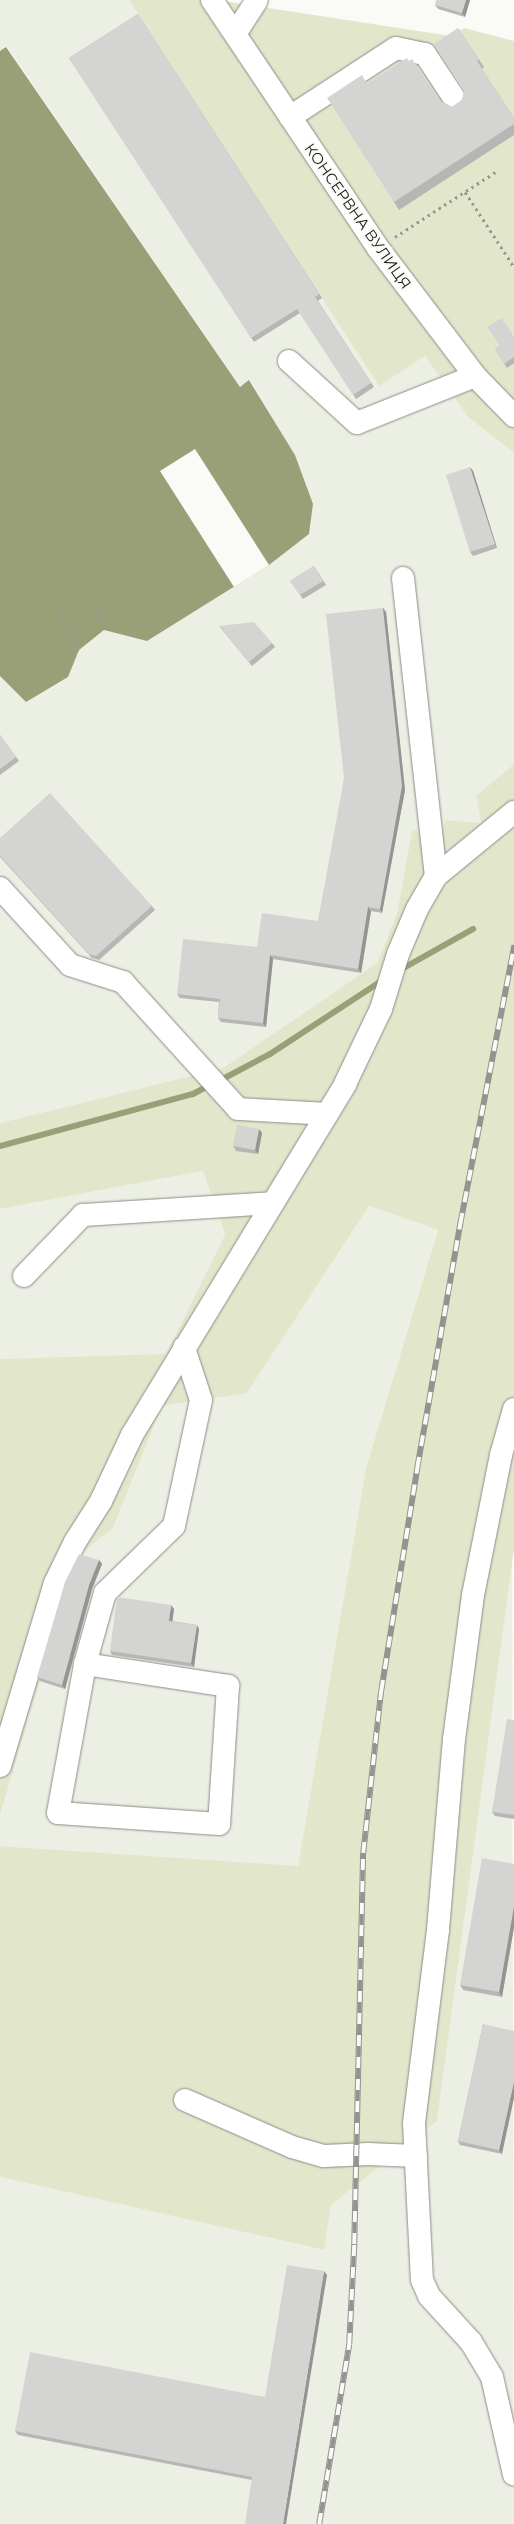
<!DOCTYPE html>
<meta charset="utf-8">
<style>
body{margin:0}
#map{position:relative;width:514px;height:2524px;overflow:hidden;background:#fafbf7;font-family:Montserrat,sans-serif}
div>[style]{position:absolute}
.built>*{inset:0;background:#ecefe4}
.green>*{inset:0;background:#e2e7cc}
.water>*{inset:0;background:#99a077}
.pier>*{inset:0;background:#fafbf7}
.stream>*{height:6px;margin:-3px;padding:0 3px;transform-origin:3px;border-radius:3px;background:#99a077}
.path>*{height:3px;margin-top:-1.5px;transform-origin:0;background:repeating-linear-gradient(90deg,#969694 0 2.5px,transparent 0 6.5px)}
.roads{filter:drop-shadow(0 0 1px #8b8c89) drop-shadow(0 0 1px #8b8c89)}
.minor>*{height:22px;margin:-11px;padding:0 11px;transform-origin:11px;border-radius:11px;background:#fff}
.rail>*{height:5.5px;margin-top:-2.75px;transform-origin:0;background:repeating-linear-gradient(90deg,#fafbf7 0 11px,#939491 0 22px);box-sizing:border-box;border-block:1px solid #939491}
.wall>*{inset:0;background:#b6b7b5}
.shaded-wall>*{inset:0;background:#949593}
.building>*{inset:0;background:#d4d5d2}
span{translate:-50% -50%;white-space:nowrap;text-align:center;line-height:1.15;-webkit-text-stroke:4.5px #fafbf7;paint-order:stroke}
.street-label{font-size:15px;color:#161615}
</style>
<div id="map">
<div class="built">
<div style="clip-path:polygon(0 0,129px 0,379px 385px,425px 356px,468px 417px,514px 453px,514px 764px,476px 796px,481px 823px,445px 820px,442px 835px,412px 830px,397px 913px,377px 963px,223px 1068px,0 1123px,0 676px,26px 701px,68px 677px,79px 650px,104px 630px,147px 641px,269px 565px,309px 534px,313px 504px,295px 455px,250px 380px,241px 388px,7px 47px,0 51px)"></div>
<div style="clip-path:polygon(203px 1171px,225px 1236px,166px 1355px,0 1359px,0 1209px)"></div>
<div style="clip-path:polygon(369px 1206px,438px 1230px,366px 1468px,298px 1867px,0 1846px,0 1815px,77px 1557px,113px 1528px,162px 1406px,247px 1393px)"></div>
<div style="clip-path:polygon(512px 1548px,514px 2524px,0 2524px,0 2177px,323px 2250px,331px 2205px,437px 2121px)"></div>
</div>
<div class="green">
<div style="clip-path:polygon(129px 0,217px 0,451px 36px,464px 28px,514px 41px,514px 453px,468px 417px,425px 356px,379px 386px)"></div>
<div style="clip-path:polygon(514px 764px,514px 1548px,437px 2121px,331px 2205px,324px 2250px,0 2177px,0 1846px,298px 1866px,366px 1468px,438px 1230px,369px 1206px,247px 1393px,162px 1406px,113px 1528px,77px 1557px,0 1815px,0 1359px,166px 1354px,225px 1235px,203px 1171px,0 1209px,0 1123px,223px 1068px,377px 963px,397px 913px,412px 830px,442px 835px,445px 820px,481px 823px,476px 796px)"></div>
</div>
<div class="water">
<div style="clip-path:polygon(6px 47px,240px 387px,249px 380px,295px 455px,313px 504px,309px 534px,269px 565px,147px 641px,104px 630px,79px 650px,68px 677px,26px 702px,0 676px,0 51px)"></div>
</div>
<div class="pier">
<div style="clip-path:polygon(195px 449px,269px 565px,234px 587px,160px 471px)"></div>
</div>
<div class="stream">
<div style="left:400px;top:970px;width:84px;rotate:-29.3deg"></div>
<div style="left:219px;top:1081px;width:58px;rotate:-27.9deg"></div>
<div style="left:270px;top:1054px;width:135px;rotate:-33.2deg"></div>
<div style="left:0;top:1146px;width:200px;rotate:-15.1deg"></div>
<div style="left:193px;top:1094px;width:19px;rotate:-28deg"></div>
</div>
<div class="path">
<div style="left:465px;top:192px;width:90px;rotate:56.8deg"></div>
<div style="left:395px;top:237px;width:121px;rotate:-32.9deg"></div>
<div style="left:85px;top:583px;width:51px;rotate:68deg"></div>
<div style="left:53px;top:597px;width:59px;rotate:63.9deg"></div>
</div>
<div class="roads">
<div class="minor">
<div style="left:212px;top:0;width:298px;rotate:56.2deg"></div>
<div style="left:378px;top:248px;width:161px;rotate:52.8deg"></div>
<div style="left:475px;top:376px;width:56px;rotate:45.7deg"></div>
<div style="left:235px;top:34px;width:40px;rotate:-57.1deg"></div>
<div style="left:290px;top:117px;width:126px;rotate:-33.1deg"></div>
<div style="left:396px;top:48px;width:30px;rotate:12deg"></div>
<div style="left:425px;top:54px;width:56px;rotate:56.6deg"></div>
<div style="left:289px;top:361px;width:92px;rotate:42.4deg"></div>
<div style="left:357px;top:423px;width:127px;rotate:-21.7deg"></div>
<div style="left:403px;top:578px;width:300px;rotate:83.7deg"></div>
<div style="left:0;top:888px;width:104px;rotate:47.7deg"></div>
<div style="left:70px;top:965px;width:56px;rotate:17.8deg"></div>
<div style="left:123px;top:982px;width:171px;rotate:47.8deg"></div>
<div style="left:238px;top:1109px;width:89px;rotate:3.2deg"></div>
<div style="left:24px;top:1276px;width:85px;rotate:-46deg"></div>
<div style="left:83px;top:1215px;width:190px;rotate:-3.6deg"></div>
<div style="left:514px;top:1409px;width:48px;rotate:105.8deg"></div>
<div style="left:501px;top:1455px;width:143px;rotate:101.3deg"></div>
<div style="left:473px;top:1595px;width:145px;rotate:97.5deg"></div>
<div style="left:454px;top:1739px;width:192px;rotate:94.8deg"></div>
<div style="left:438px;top:1930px;width:194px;rotate:97.1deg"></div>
<div style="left:414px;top:2123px;width:157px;rotate:87.1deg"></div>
<div style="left:422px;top:2280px;width:17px;rotate:66deg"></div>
<div style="left:429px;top:2296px;width:62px;rotate:47.6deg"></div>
<div style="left:471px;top:2342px;width:41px;rotate:59deg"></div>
<div style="left:492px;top:2377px;width:100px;rotate:77.3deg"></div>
<div style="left:85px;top:1664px;width:145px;rotate:8.7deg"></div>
<div style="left:228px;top:1686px;width:138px;rotate:93.7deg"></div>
<div style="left:219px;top:1824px;width:161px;rotate:-176.1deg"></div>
<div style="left:58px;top:1813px;width:151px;rotate:-79.7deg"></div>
<div style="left:85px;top:1664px;width:74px;rotate:-74.3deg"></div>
<div style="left:105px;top:1593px;width:96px;rotate:-44.2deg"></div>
<div style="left:174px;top:1526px;width:129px;rotate:-77.9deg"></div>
<div style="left:201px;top:1400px;width:55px;rotate:-108.1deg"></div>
<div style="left:0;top:1766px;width:191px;rotate:-73.3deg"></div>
<div style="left:55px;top:1583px;width:46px;rotate:-64deg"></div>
<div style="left:75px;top:1542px;width:49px;rotate:-57.6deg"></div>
<div style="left:101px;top:1501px;width:73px;rotate:-64.8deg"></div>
<div style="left:132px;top:1435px;width:411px;rotate:-58.7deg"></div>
<div style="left:345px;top:1084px;width:83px;rotate:-64.4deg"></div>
<div style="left:381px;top:1009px;width:58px;rotate:-72.8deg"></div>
<div style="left:398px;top:954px;width:49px;rotate:-67.1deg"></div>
<div style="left:417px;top:909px;width:38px;rotate:-60deg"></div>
<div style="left:436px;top:876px;width:101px;rotate:-39.4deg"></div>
<div style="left:185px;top:2100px;width:117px;rotate:23.7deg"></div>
<div style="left:292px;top:2147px;width:33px;rotate:16deg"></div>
<div style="left:324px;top:2156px;width:44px;rotate:-2.6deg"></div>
<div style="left:368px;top:2154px;width:48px;rotate:2.4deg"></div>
</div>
</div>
<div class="rail">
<div style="left:319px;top:2524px;width:182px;rotate:-80.5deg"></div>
<div style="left:349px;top:2344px;width:100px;rotate:-87.1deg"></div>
<div style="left:354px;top:2244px;width:391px;rotate:-88.7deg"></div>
<div style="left:363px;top:1853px;width:163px;rotate:-83.7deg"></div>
<div style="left:381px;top:1691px;width:226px;rotate:-80.8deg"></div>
<div style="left:417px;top:1468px;width:248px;rotate:-80deg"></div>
<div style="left:460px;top:1224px;width:284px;rotate:-79deg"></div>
</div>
<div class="wall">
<div style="clip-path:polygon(470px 0,465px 17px,438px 9px,435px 5px)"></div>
<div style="clip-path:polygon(138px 14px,322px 298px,318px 301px,374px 387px,356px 399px,300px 313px,254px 342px,69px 58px)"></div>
<div style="clip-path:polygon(458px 28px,484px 67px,482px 69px,514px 118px,514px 135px,399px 210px,394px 202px,368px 84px,441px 101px,452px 107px,462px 100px,464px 92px)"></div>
<div style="clip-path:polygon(514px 337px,514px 363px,507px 368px,495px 349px)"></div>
<div style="clip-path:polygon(470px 467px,473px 471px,497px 548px,473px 556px,470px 552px)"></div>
<div style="clip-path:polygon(314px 566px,326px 585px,303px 599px,290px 581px)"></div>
<div style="clip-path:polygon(383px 608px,386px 612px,405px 790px,382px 913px,371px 911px,361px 973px,273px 959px,266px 1027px,221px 1022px,218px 1018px,219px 1002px,180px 998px,177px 994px,257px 947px,318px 921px)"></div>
<div style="clip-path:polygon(219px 626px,272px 643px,275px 647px,252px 666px)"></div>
<div style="clip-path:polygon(0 735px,19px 761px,0 775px)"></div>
<div style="clip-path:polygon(0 838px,152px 906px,155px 910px,99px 960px,92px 958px,0 857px)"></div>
<div style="clip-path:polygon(259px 1129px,262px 1133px,258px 1154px,236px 1151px,233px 1146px)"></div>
<div style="clip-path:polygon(99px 1560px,102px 1564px,92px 1589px,65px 1689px,40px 1681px,37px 1677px)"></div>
<div style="clip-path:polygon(174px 1609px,172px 1621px,197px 1625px,199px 1629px,194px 1667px,112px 1655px,110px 1651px)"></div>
<div style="clip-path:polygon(514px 1720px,514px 1819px,495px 1816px,492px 1812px)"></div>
<div style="clip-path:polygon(514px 1864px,514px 1927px,502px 1997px,463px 1990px,460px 1985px)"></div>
<div style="clip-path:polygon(483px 2024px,502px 2154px,460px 2145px,458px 2141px)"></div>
<div style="clip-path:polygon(327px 2275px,252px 2480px,18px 2435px,15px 2431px,265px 2397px)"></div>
</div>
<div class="shaded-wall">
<div style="clip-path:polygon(466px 0,470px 0,465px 17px,462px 13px)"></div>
<div style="clip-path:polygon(470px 467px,473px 471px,497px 548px,495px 544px)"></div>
<div style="clip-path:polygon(383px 608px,386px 612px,405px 790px,382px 913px,380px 909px)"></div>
<div style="clip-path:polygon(368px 907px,371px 911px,361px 973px,358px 969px)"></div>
<div style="clip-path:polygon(270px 955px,273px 959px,266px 1027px,263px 1023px)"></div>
<div style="clip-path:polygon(259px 1129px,262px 1133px,258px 1154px,255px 1150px)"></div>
<div style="clip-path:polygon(99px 1560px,102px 1564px,92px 1589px,65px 1689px,62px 1685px,89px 1585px)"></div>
<div style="clip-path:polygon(171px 1605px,174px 1609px,172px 1625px,169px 1621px)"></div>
<div style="clip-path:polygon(197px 1625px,199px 1629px,194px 1667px,191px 1663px)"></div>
<div style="clip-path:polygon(514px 1906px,514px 1927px,502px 1997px,499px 1992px)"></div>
<div style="clip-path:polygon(514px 2081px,514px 2098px,502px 2154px,499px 2150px)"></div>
<div style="clip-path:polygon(324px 2271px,327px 2275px,286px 2524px,283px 2524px)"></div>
</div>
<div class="building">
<div style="clip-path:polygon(436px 0,466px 0,462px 13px,435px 5px)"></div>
<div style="clip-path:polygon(138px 14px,319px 294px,315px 297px,371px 383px,353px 395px,297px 309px,251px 338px,69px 58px)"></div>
<div style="clip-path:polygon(458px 28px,479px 60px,477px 61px,514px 118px,514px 124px,394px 202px,327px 98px,362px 75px,367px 84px,407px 58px,409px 61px,412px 59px,440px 101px,452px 107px,462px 100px,464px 92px,434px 44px)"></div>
<div style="clip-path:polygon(502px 318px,514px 337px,514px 357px,504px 364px,495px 349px,500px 346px,487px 327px)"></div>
<div style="clip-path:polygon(470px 467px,495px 544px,470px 552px,446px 475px)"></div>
<div style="clip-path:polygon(314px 566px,323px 581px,300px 595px,290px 581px)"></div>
<div style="clip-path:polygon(383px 608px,402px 786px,380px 909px,368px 907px,358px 969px,270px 955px,263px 1023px,218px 1018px,220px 999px,177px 994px,183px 939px,257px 947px,262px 913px,318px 921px,344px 778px,326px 614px)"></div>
<div style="clip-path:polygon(254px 622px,272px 643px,249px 662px,219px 626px)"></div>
<div style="clip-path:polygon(0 735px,16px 757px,0 769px)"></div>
<div style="clip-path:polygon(50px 793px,152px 906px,96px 956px,89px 954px,0 856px,0 838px)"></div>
<div style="clip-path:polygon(237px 1125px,259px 1129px,255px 1150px,233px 1146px)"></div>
<div style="clip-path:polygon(79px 1554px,99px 1560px,89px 1585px,62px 1685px,37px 1677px,65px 1582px)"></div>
<div style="clip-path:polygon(117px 1597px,171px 1605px,169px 1621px,197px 1625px,191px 1663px,110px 1651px)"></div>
<div style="clip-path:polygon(507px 1719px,514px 1720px,514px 1815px,492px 1812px)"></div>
<div style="clip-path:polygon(482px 1858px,514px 1864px,514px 1906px,499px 1992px,460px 1985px)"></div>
<div style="clip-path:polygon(483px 2024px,514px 2031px,514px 2081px,499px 2150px,458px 2141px)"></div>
<div style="clip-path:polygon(287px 2265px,324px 2271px,283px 2524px,245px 2524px,252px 2477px,15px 2431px,30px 2352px,265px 2397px)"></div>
</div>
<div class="street-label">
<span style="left:358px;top:216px;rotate:55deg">КОНСЕРВНА ВУЛИЦЯ</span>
</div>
</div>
